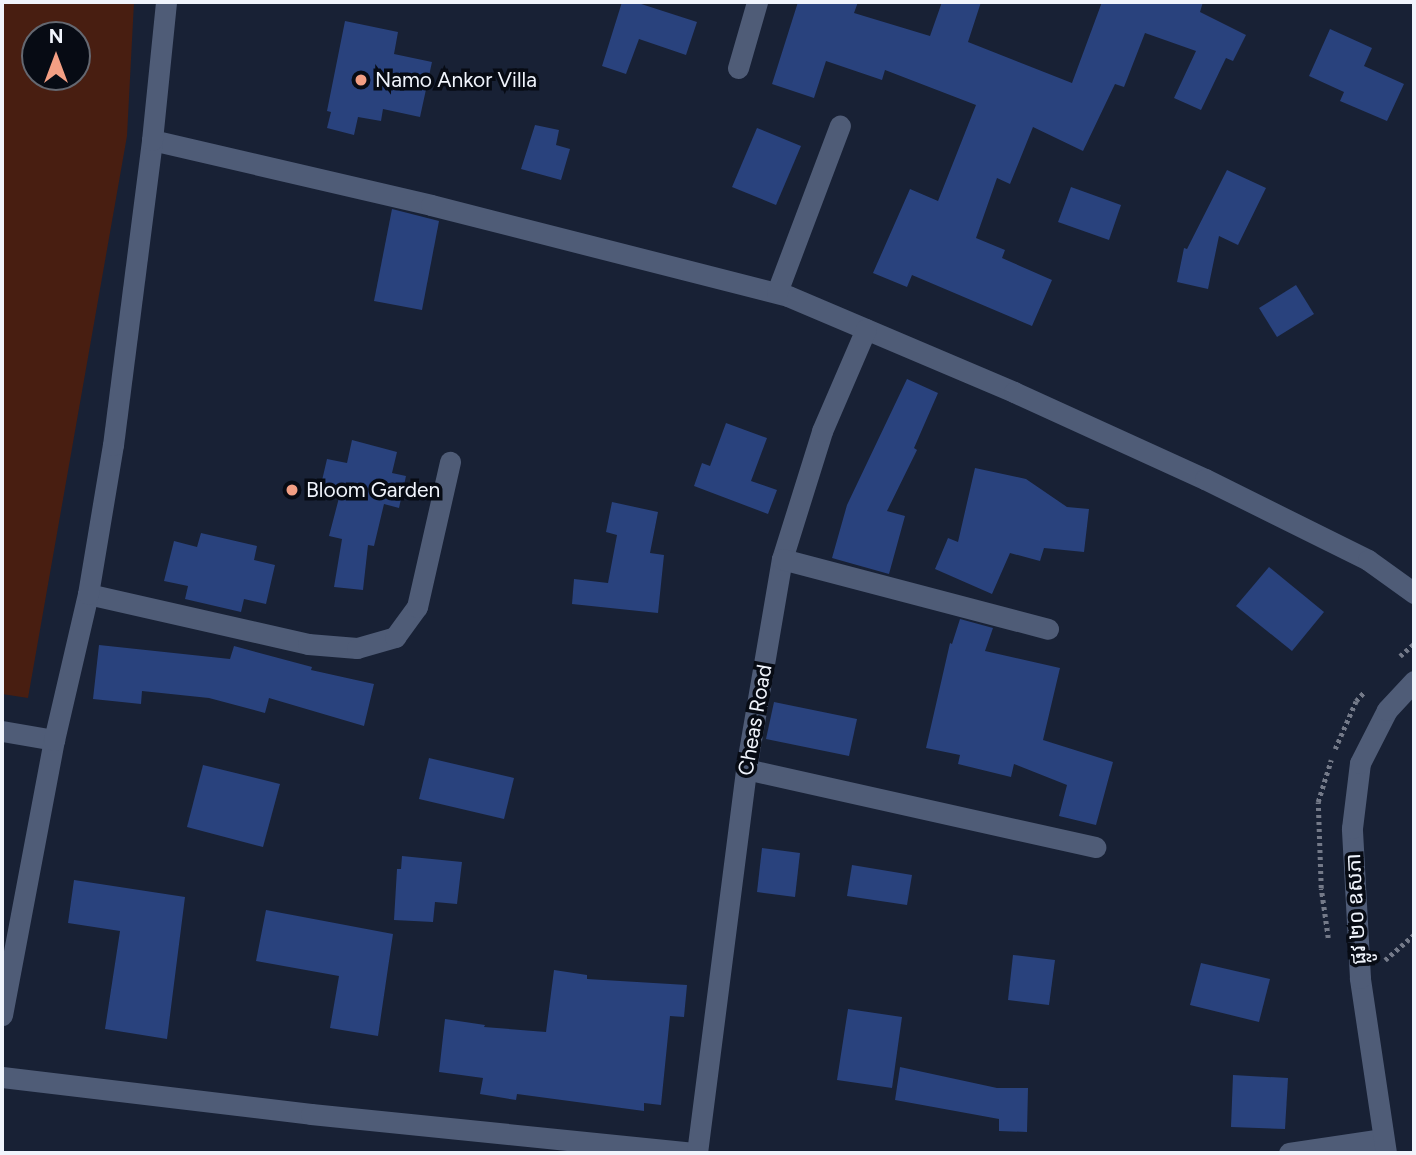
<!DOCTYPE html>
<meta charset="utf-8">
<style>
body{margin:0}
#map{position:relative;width:1416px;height:1155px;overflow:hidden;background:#182135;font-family:Figtree,"Noto Sans Khmer",sans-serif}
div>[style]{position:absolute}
.green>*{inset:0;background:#481e11}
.building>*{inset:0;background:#29427d}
.path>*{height:4.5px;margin-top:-2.25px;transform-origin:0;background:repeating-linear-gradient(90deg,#747a89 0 3.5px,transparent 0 7px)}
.minor>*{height:21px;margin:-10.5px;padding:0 10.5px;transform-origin:10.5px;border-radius:10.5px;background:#4f5c77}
.dots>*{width:19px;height:19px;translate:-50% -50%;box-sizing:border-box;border:4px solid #070b14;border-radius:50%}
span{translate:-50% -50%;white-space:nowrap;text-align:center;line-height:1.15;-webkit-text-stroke:7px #070b14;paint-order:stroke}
.poi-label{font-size:21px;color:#f0f4fc}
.left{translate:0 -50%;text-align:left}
.street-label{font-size:21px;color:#f0f4fc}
.frame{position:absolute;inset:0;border:4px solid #f0f4fc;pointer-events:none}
.north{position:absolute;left:21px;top:21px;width:70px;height:70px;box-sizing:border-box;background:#070b14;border:2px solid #646871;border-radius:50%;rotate:0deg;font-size:19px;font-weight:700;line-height:28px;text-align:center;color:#f0f4fc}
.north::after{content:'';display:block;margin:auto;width:24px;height:32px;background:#f39f84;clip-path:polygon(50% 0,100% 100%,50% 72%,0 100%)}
</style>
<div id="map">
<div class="green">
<div style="clip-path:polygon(evenodd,2px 2px,134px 2px,127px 136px,28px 698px,2px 694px,2px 2px,35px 35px,77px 35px,77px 77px,35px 77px,35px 35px)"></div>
</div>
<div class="building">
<div style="clip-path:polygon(622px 2px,635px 2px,697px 22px,686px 55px,639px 39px,626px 74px,602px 66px)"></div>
<div style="clip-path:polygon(798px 2px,858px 2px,854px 13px,930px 36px,942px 2px,981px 2px,968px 42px,1072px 83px,1102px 2px,1203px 2px,1200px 12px,1246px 35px,1233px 61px,1226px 58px,1201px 110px,1174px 98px,1196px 51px,1145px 33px,1124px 87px,1115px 84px,1083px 151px,1033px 127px,1010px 184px,997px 178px,976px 238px,1005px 250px,1002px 258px,1052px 280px,1032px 326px,912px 275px,907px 287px,873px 273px,910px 189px,938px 201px,976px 105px,885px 70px,882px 80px,826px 61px,814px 98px,772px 84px)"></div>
<div style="clip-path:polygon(345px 21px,398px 32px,394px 54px,432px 62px,420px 117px,383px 109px,381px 121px,358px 117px,354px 135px,327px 128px,331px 112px,327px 111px)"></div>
<div style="clip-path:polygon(1330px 29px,1372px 48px,1364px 66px,1404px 84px,1387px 121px,1340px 101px,1344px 92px,1309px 76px)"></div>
<div style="clip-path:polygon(535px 125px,559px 130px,556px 145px,570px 149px,561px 180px,521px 169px)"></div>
<div style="clip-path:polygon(757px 128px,801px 146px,776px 205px,732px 187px)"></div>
<div style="clip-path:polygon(1227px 170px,1266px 188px,1238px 245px,1219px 236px,1208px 289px,1177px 282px,1184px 248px,1187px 249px)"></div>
<div style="clip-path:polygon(1071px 187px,1121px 205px,1109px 240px,1058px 222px)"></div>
<div style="clip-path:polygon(392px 209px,439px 221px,422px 310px,374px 301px)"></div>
<div style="clip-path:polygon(1296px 285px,1314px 314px,1277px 337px,1259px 308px)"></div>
<div style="clip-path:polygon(907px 379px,938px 393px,914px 448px,917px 450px,887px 511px,905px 516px,889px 574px,832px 558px,847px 505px)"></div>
<div style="clip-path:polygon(726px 423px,767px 438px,751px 481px,777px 490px,768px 514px,694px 486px,702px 463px,710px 466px)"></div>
<div style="clip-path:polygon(352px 440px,397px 452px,392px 473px,406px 476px,399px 508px,384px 504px,374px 546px,368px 545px,363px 590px,334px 587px,342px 539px,329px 536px,340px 494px,320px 489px,327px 459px,347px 463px)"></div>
<div style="clip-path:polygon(975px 468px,1026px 479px,1067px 507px,1089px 509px,1084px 552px,1044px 548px,1040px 561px,1010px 553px,992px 594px,935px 569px,948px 538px,958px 542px)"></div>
<div style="clip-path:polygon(612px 502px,658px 512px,650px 553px,664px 555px,658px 613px,572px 604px,574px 579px,608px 583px,617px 535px,606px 532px)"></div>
<div style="clip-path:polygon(201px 533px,257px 546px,254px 560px,275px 565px,266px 604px,244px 599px,241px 612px,185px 599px,188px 586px,164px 581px,174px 541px,197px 547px)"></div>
<div style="clip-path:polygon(1269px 567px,1324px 612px,1292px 651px,1236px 606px)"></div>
<div style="clip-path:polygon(960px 619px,993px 628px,985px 651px,1060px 668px,1043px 740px,1113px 762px,1096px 825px,1059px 816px,1067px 785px,1014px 764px,1011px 777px,958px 764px,960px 755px,926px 748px,950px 643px,952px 644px)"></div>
<div style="clip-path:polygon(99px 645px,230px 659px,234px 646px,312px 667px,311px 670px,374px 684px,364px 726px,269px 698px,265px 713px,209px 698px,142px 691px,141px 704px,93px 699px)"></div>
<div style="clip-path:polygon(774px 702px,857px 719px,849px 756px,766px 739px)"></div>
<div style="clip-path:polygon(429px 758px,514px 778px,504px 819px,419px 799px)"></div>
<div style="clip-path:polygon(203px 765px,280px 784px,263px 847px,187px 827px)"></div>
<div style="clip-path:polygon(762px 848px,800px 853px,795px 897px,757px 892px)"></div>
<div style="clip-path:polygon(402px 856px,462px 862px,457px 904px,435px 902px,433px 922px,394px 920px,397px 869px,401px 869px)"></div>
<div style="clip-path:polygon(852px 865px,912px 875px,907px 905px,847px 896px)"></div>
<div style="clip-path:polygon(74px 880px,185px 897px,167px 1039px,105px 1029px,120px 931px,68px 923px)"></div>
<div style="clip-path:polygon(266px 910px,393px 934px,378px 1036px,330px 1028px,339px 976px,256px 961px)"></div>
<div style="clip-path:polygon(1013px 955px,1055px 960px,1049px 1005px,1008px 1000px)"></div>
<div style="clip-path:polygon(1201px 963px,1270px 979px,1259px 1022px,1190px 1005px)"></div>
<div style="clip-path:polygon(554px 970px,587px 975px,587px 979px,687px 985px,684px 1017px,670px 1016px,661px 1105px,644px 1103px,644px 1111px,517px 1094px,516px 1100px,480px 1094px,483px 1078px,439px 1072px,445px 1019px,485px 1025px,484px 1027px,546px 1032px)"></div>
<div style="clip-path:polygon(848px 1009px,902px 1017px,892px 1088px,837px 1080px)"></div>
<div style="clip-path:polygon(900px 1067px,997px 1088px,1028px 1088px,1027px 1132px,999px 1131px,999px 1119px,895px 1100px)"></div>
<div style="clip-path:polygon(1233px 1075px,1288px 1078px,1285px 1129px,1231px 1127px)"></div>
</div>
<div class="path">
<div style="left:1400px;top:656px;width:18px;rotate:-41deg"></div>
<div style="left:1335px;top:749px;width:52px;rotate:-66.4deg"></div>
<div style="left:1356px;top:701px;width:12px;rotate:-48deg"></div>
<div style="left:1328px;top:938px;width:50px;rotate:-98deg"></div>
<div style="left:1321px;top:888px;width:86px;rotate:-92deg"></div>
<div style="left:1318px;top:802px;width:44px;rotate:-72.8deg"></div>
<div style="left:1385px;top:960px;width:38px;rotate:-41deg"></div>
</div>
<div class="minor">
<div style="left:738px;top:68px;width:69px;rotate:-73.9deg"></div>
<div style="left:152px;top:140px;width:286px;rotate:13.1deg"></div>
<div style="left:431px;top:205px;width:368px;rotate:14.3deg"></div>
<div style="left:788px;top:296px;width:246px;rotate:23deg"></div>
<div style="left:1014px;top:392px;width:210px;rotate:24.5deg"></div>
<div style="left:1205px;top:479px;width:182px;rotate:26.4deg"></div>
<div style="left:1368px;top:560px;width:57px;rotate:35.7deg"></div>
<div style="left:777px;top:292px;width:178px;rotate:-69.3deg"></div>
<div style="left:782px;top:559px;width:134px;rotate:-72.6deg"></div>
<div style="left:822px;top:431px;width:111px;rotate:-66.7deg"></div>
<div style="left:88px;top:594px;width:226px;rotate:12.8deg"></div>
<div style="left:308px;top:644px;width:49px;rotate:4.7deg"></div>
<div style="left:357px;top:648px;width:40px;rotate:-16deg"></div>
<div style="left:395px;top:637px;width:37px;rotate:-54deg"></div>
<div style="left:417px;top:607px;width:149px;rotate:-77.2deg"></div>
<div style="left:2px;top:731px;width:53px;rotate:9.8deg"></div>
<div style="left:746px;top:769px;width:358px;rotate:12.6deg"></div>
<div style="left:2px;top:1015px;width:280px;rotate:-79.3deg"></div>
<div style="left:54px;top:740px;width:150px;rotate:-76.9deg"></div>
<div style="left:88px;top:594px;width:151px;rotate:-80.5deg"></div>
<div style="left:113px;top:445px;width:307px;rotate:-82.7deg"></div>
<div style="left:152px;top:140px;width:139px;rotate:-84.2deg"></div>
<div style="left:2px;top:1077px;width:311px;rotate:6.8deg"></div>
<div style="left:311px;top:1114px;width:385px;rotate:5.8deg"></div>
<div style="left:697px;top:1153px;width:387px;rotate:-82.7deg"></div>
<div style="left:746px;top:769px;width:213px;rotate:-80.3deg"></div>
<div style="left:782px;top:559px;width:275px;rotate:14.7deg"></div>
<div style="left:1289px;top:1153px;width:95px;rotate:-8.5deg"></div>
<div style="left:1386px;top:1153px;width:177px;rotate:-98.5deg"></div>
<div style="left:1360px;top:978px;width:150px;rotate:-93.1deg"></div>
<div style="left:1352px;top:828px;width:65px;rotate:-83deg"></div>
<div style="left:1360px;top:763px;width:59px;rotate:-63deg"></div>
<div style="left:1387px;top:710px;width:40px;rotate:-47deg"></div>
</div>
<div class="dots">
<div style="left:361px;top:80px;background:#f39f84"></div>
<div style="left:292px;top:490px;background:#f39f84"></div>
</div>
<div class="poi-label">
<span class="left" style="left:375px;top:80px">Namo Ankor Villa</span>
<span class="left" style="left:306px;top:490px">Bloom Garden</span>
</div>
<div class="street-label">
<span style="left:755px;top:720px;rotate:-80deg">Cheas Road</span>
<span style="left:1356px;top:909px;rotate:-93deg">ផ្លូវ ២០ ឧសភា</span>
</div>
<div class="frame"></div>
<div class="north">N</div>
</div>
